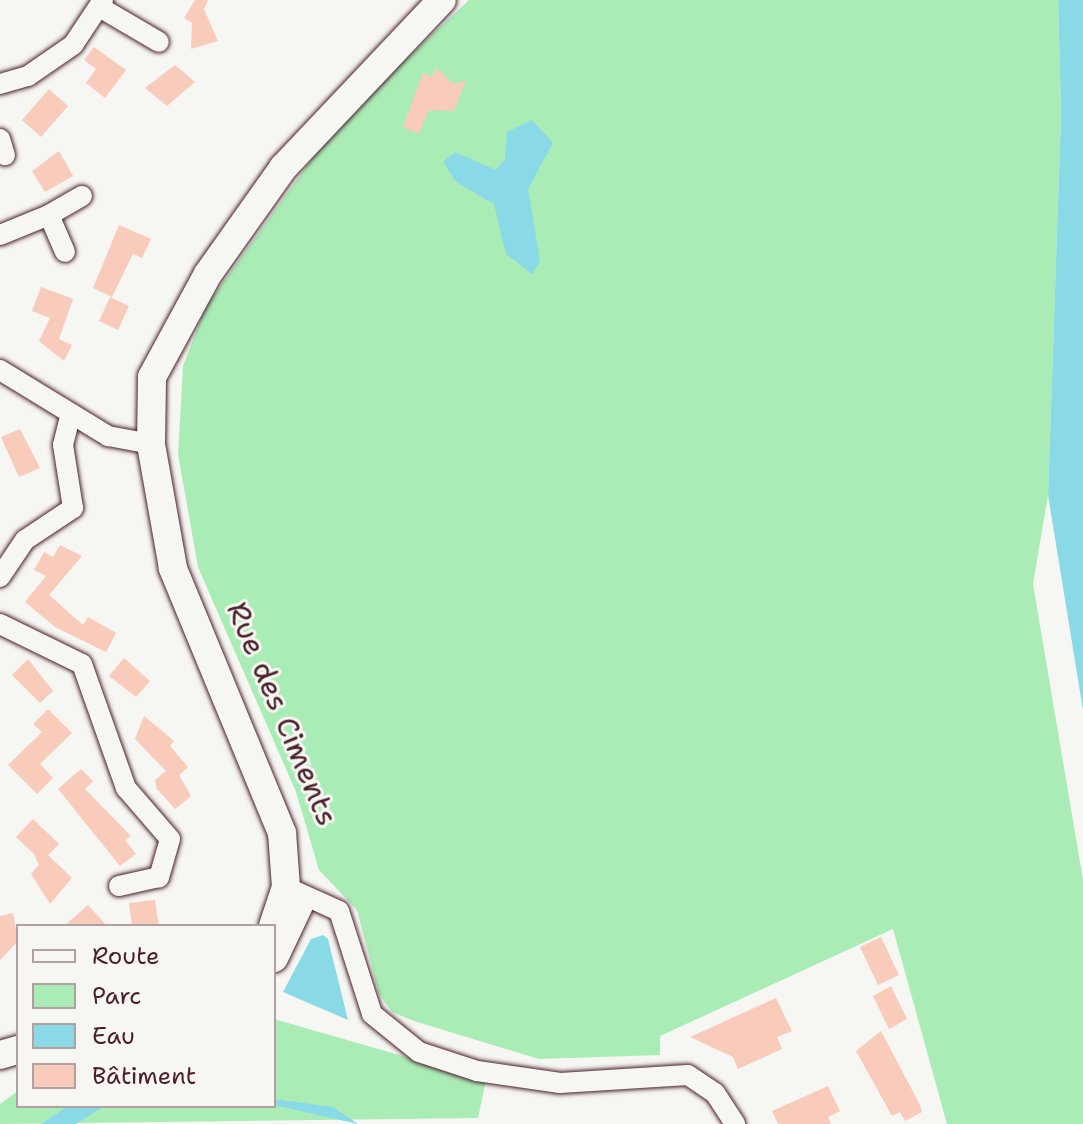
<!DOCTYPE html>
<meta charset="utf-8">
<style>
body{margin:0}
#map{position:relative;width:1083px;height:1124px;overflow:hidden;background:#f6f6f2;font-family:"Shantell Sans",sans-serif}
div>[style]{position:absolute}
.green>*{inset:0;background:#aaecb6}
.water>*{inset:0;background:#8ad9e7}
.building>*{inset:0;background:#f8cbba}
.roads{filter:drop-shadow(0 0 2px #4a1f2b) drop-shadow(0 0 2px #4a1f2b)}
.minor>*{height:20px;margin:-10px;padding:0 10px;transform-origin:10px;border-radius:10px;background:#f6f6f2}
.secondary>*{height:28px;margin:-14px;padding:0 14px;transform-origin:14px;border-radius:14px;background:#f6f6f2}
span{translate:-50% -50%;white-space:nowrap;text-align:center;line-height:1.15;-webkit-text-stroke:6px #f6f6f2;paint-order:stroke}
.street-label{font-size:30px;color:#4a1f2b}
.legend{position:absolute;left:16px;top:924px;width:260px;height:184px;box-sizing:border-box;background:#f6f6f2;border:2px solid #b1a0a2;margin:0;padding:10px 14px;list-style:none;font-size:24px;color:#4a1f2b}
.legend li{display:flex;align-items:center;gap:16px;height:40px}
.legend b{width:40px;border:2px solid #b1a0a2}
</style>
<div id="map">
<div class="green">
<div style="clip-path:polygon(469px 0,1058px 0,1061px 115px,1048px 495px,1033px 584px,1083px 880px,1083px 1124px,947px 1124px,893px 929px,660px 1036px,660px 1055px,539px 1059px,414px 1021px,392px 1012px,379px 994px,357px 910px,319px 870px,296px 792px,198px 567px,178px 454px,183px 366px,206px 306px,312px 159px,359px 103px)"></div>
<div style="clip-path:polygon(274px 1019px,486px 1080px,478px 1118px,0 1124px,0 1104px,18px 1091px,18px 1106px,274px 1106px)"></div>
</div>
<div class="water">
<div style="clip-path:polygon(1058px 0,1083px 0,1083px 710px,1048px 495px,1061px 115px)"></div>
<div style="clip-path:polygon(532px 120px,553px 143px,528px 189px,540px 261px,532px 274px,506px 254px,494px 204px,456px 182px,443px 162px,455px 152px,496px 170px,505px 159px,507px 132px)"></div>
<div style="clip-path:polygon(323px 935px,328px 939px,348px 1020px,283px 992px,311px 939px)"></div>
<div style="clip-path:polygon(274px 1099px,333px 1107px,358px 1124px,274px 1105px)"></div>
<div style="clip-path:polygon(68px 1106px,105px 1106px,76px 1124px,41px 1124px)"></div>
</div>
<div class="building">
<div style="clip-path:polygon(195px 0,208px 0,204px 9px,218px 41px,191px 49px,192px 23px,184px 18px)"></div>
<div style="clip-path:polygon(94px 47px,126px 70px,105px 98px,86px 83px,96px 69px,84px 60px)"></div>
<div style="clip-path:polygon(175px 65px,195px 82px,167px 106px,145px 88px)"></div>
<div style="clip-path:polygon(436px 68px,454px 84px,466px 80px,454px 111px,429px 110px,419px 134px,403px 127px,423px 73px,432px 77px)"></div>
<div style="clip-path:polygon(49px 89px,68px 106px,41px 137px,22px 120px)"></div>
<div style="clip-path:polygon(59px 151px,73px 176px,45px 192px,32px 171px)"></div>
<div style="clip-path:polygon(119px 225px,151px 239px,142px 258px,133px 254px,112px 297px,93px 288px)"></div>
<div style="clip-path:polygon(41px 287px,73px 299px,59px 339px,72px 345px,64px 361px,39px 341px,50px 318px,32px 311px)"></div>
<div style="clip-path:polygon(110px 297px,129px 306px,118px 330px,99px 321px)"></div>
<div style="clip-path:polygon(20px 429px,40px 468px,19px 477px,1px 437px)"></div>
<div style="clip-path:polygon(60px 545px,82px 556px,49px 595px,83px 625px,88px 617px,116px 633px,106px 652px,55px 627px,25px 602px,46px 576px,34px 570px,44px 552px,53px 557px)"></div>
<div style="clip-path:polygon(124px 658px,150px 681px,136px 697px,109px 676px)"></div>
<div style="clip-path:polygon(28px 659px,53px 691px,40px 703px,12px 675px)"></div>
<div style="clip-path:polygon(48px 709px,72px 733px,40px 764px,53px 778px,37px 794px,8px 765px,42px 732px,33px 724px)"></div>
<div style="clip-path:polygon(144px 716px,174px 741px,170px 746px,188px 767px,179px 775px,191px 796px,175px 809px,157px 789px,155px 780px,166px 771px,135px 739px)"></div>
<div style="clip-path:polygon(81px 769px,93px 781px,85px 789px,131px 836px,125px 840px,136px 854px,120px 866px,58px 789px)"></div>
<div style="clip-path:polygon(33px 819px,59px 844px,48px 855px,72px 878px,50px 904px,31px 874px,39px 865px,34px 854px,16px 837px)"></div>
<div style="clip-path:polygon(155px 900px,159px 926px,132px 926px,129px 903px)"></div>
<div style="clip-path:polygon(88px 905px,107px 926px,64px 926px)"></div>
<div style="clip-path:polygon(13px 913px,18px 941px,0 960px,0 916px)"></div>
<div style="clip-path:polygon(881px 937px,899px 975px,878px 985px,860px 947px)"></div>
<div style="clip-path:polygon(891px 986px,907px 1019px,889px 1029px,873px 996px)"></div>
<div style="clip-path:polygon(776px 998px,792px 1031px,777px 1037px,782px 1049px,738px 1069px,733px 1057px,690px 1037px)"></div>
<div style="clip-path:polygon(881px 1031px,920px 1105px,922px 1112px,905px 1121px,900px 1112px,892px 1116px,856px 1051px)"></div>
<div style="clip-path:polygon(828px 1086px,840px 1111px,828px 1117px,831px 1124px,778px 1124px,772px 1111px)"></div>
</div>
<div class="roads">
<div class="minor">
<div style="left:101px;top:8px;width:67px;rotate:30.4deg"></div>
<div style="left:0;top:84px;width:29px;rotate:-16deg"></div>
<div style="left:28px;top:76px;width:55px;rotate:-34.6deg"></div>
<div style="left:73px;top:45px;width:54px;rotate:-56.3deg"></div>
<div style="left:0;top:139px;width:17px;rotate:73deg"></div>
<div style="left:49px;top:215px;width:38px;rotate:-30deg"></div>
<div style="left:0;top:235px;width:53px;rotate:-22.2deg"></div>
<div style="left:49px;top:215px;width:40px;rotate:66.6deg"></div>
<div style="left:0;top:370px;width:127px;rotate:31.4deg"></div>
<div style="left:108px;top:436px;width:44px;rotate:10.5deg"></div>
<div style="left:0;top:577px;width:45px;rotate:-56deg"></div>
<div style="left:25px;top:540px;width:58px;rotate:-33.7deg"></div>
<div style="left:73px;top:508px;width:64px;rotate:-99deg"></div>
<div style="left:63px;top:445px;width:32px;rotate:-76deg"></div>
<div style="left:0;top:624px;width:91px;rotate:26deg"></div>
<div style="left:82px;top:664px;width:132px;rotate:70.5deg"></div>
<div style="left:126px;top:788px;width:67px;rotate:49.2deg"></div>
<div style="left:170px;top:839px;width:40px;rotate:106deg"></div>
<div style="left:159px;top:877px;width:41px;rotate:167.3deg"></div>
<div style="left:286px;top:887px;width:58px;rotate:24.4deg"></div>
<div style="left:339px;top:911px;width:108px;rotate:72.2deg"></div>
<div style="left:372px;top:1014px;width:60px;rotate:39deg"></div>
<div style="left:419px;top:1052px;width:61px;rotate:18.1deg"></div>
<div style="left:477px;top:1071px;width:84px;rotate:8.2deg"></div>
<div style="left:560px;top:1083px;width:128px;rotate:-3.6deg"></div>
<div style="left:688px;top:1075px;width:32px;rotate:34deg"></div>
<div style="left:715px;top:1093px;width:37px;rotate:57deg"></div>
</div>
<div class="secondary">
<div style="left:273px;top:926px;width:41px;rotate:-71.6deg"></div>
<div style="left:286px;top:887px;width:54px;rotate:-94.2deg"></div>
<div style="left:282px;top:833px;width:287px;rotate:-112.4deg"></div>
<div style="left:173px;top:568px;width:126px;rotate:-100.1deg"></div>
<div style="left:151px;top:444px;width:67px;rotate:-89.1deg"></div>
<div style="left:152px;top:377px;width:117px;rotate:-61.5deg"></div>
<div style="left:208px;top:274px;width:130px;rotate:-54.7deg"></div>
<div style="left:283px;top:168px;width:231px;rotate:-46.6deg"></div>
<div style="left:274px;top:958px;width:59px;rotate:-64.7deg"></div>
<div style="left:0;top:1055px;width:19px;rotate:-16deg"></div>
</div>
</div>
<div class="street-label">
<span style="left:282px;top:714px;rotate:67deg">Rue des Ciments</span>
</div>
<ul class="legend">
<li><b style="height:10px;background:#f6f6f2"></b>Route</li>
<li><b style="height:22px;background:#aaecb6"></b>Parc</li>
<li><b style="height:22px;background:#8ad9e7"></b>Eau</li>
<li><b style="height:22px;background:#f8cbba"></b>Bâtiment</li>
</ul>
</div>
